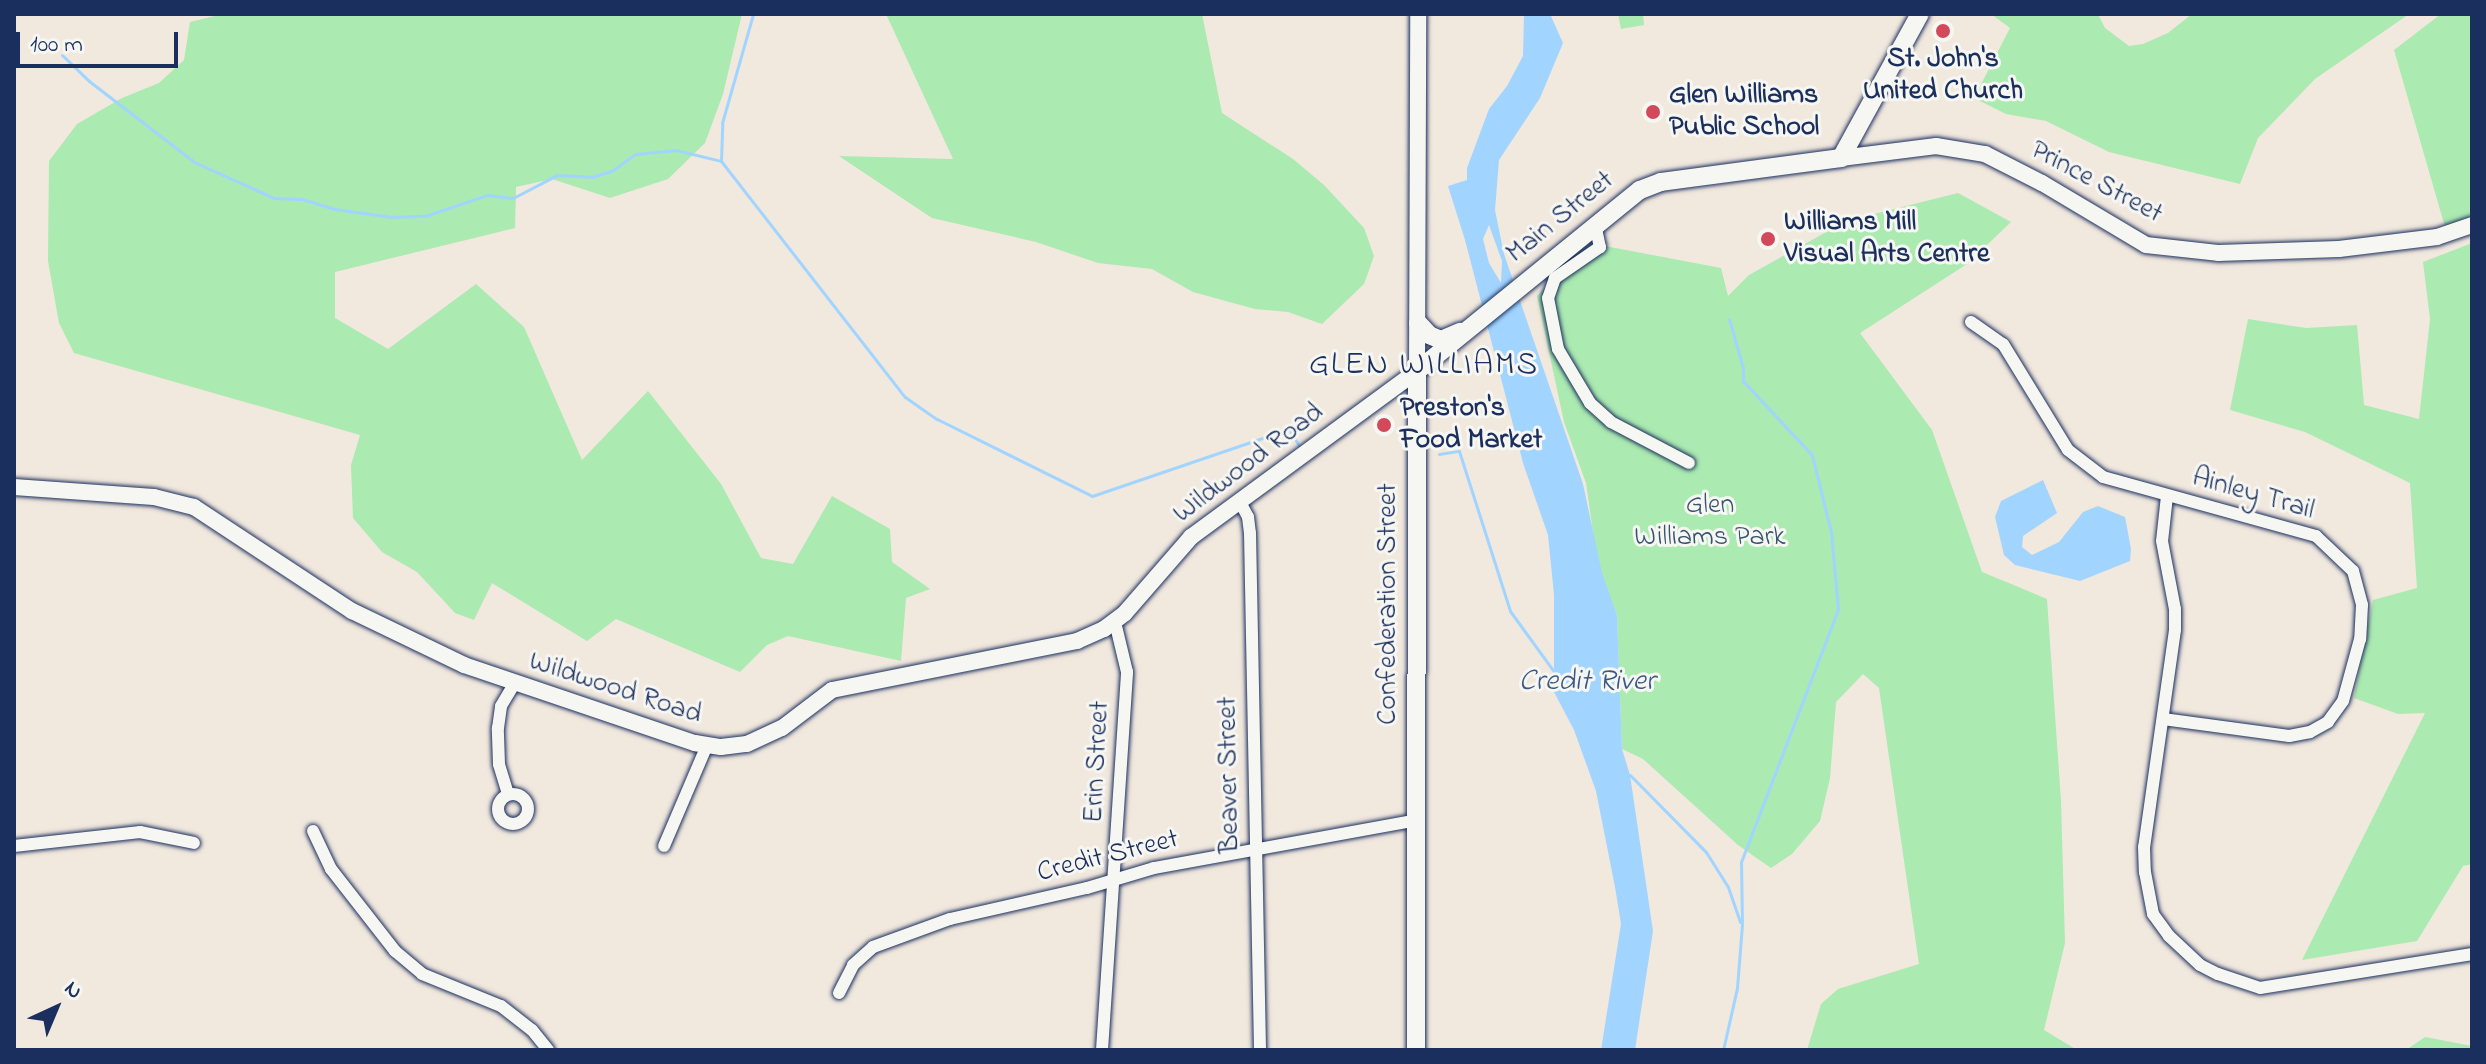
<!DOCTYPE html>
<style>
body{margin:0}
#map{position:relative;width:2486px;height:1064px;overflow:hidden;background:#f1e8de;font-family:"Indie Flower",sans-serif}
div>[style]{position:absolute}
.green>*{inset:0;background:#abeab1}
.water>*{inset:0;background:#a1d5ff}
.stream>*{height:3px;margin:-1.5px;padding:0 1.5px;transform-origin:1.5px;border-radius:1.5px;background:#a1d5ff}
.roads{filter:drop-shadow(0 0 2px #1b2f5e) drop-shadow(0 0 2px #1b2f5e)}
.minor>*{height:12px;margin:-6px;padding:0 6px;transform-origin:6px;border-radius:6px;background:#f6f6f2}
.minor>.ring{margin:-6px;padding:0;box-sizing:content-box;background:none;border:12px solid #f6f6f2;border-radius:50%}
.tertiary>*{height:16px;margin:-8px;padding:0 8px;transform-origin:8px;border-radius:8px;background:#f6f6f2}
.secondary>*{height:18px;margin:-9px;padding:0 9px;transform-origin:9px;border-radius:9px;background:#f6f6f2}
.dots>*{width:22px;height:22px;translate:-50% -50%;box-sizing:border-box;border:4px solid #f6f6f2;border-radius:50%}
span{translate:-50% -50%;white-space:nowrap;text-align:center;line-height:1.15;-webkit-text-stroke:6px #f6f6f2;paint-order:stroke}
.poi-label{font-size:28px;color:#1b2f5e;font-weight:700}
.left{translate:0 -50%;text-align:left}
.street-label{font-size:28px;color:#1b2f5e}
.park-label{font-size:28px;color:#38546f}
.water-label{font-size:30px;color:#3c5886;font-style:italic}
.quarter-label{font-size:32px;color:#1b2f5e;letter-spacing:2px}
.frame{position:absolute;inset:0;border:16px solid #1b2f5e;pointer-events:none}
.north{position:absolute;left:16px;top:968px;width:80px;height:80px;-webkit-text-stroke:6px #f6f6f2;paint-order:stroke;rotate:44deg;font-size:22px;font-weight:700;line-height:32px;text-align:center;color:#1b2f5e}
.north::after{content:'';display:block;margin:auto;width:28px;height:36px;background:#1b2f5e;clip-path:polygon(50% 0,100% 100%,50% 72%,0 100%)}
.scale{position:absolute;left:16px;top:32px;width:162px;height:36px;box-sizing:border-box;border:4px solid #1b2f5e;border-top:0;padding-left:10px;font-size:24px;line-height:28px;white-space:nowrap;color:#1b2f5e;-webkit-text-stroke:6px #f6f6f2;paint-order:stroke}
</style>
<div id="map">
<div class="green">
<div style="clip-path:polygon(223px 14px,742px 14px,723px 94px,705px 143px,668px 179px,610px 198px,552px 179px,516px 187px,515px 228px,335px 272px,335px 318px,388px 349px,476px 284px,524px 327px,582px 460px,648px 391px,721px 484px,761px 558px,793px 564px,832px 496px,890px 529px,892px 562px,930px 589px,906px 598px,901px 661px,788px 636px,767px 645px,740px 672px,616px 619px,587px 641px,492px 583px,474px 620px,455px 613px,417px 572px,382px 552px,353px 518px,351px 465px,360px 435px,74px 353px,59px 323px,48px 261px,49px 161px,77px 124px,122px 98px,159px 83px,184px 60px,190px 22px)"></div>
<div style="clip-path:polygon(886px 14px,1202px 14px,1222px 113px,1293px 159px,1324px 185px,1364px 228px,1374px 256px,1364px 284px,1322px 324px,1288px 312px,1255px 309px,1193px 292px,1152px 269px,1098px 263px,1036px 242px,932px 218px,839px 156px,953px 159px)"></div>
<div style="clip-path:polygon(1618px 14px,1643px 14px,1644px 25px,1621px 29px)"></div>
<div style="clip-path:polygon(1991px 14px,2098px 14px,2105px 28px,2129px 46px,2143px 44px,2168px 33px,2192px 14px,2409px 14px,2315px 79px,2258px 138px,2240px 184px,2109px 152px,2046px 121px,2006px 114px,1974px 98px,2010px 28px)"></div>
<div style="clip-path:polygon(2441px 14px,2472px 14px,2472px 217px,2445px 227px,2394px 50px)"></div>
<div style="clip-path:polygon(1958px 193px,2011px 222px,1967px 264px,1860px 333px,1932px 430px,1982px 572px,2047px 599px,2061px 801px,2065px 943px,2044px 1030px,2077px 1050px,1807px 1050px,1821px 1004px,1838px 989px,1919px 964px,1879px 688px,1863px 674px,1836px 702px,1830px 778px,1820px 821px,1792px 854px,1771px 868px,1738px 845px,1643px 759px,1622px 749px,1617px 615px,1598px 567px,1586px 483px,1564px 422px,1537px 296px,1589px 243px,1721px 268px,1728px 296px,1749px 275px,1846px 221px)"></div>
<div style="clip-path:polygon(2472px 243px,2472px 864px,2463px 866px,2417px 941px,2302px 960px,2425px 713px,2398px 714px,2354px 698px,2373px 600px,2417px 588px,2410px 483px,2305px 432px,2230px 410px,2248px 319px,2306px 328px,2357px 325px,2364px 405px,2419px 419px,2430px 319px,2423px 262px)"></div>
<div style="clip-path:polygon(2425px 1037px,2472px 1046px,2472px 1050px,2406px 1050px)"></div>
</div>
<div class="water">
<div style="clip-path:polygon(evenodd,1524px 14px,1550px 14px,1563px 43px,1540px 98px,1499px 160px,1495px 210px,1504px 254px,1583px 484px,1602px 573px,1617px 615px,1622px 749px,1630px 775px,1653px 931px,1635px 1050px,1601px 1050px,1621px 924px,1615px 887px,1596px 791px,1574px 730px,1554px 692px,1554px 595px,1548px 535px,1523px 463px,1465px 240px,1448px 186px,1467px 180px,1467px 168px,1489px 109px,1507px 86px,1523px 56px,1524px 14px,1489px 225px,1502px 261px,1501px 283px,1489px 263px,1483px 239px,1489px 225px)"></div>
<div style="clip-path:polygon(2043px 480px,2057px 513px,2023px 536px,2022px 547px,2032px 555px,2059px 542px,2083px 512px,2098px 506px,2125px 517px,2131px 549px,2130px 561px,2080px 581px,2015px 565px,2004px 555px,1995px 517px,2001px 501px)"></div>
</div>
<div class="stream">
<div style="left:62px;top:55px;width:37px;rotate:44deg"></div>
<div style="left:89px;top:81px;width:133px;rotate:37.6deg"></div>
<div style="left:194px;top:162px;width:88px;rotate:24.2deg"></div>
<div style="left:274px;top:198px;width:28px;rotate:2deg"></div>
<div style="left:302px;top:199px;width:34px;rotate:17deg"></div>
<div style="left:335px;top:209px;width:57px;rotate:8.1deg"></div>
<div style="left:391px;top:217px;width:34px;rotate:-2deg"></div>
<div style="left:425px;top:216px;width:65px;rotate:-18.7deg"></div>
<div style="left:487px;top:195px;width:26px;rotate:7deg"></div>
<div style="left:513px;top:198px;width:50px;rotate:-27.6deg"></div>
<div style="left:557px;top:175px;width:35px;rotate:3deg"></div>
<div style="left:592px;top:177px;width:22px;rotate:-18deg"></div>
<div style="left:613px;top:170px;width:27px;rotate:-36deg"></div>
<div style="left:635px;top:154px;width:41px;rotate:-5.6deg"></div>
<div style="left:676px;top:150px;width:46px;rotate:13.7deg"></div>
<div style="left:721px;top:161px;width:299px;rotate:52.1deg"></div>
<div style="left:905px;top:397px;width:39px;rotate:35deg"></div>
<div style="left:937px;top:419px;width:173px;rotate:26.4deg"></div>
<div style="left:1092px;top:496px;width:208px;rotate:-18.8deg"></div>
<div style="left:1289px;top:429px;width:21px;rotate:59deg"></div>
<div style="left:721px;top:161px;width:38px;rotate:-88deg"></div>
<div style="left:722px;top:123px;width:113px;rotate:-74.1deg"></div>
<div style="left:1439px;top:454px;width:20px;rotate:-9deg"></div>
<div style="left:1459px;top:451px;width:168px;rotate:72.3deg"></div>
<div style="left:1510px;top:611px;width:77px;rotate:54deg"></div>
<div style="left:1630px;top:775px;width:108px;rotate:45.4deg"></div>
<div style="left:1706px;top:852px;width:41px;rotate:57.8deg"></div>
<div style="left:1728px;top:887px;width:37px;rotate:71deg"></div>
<div style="left:1723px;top:1050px;width:64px;rotate:-77.3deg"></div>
<div style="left:1737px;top:988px;width:63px;rotate:-85.5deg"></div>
<div style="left:1742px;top:925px;width:63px;rotate:-90.9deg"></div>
<div style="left:1741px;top:862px;width:271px;rotate:-69deg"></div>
<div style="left:1838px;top:609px;width:77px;rotate:-95.2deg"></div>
<div style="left:1831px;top:532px;width:79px;rotate:-103.9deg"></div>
<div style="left:1812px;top:455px;width:101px;rotate:-133deg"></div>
<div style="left:1743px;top:381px;width:13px;rotate:-90deg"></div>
<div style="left:1743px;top:368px;width:51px;rotate:-105.9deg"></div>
</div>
<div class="roads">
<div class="minor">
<div style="left:1595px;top:224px;width:24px;rotate:78deg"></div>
<div style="left:1600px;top:247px;width:55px;rotate:145.4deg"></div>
<div style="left:1555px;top:278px;width:21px;rotate:109deg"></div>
<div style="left:1548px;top:298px;width:52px;rotate:78.9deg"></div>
<div style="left:1558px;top:349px;width:63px;rotate:59.3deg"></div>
<div style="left:1590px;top:403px;width:28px;rotate:42deg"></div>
<div style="left:1611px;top:422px;width:88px;rotate:27.7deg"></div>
<div style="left:1971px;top:322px;width:39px;rotate:35deg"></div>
<div style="left:2003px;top:344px;width:124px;rotate:58.5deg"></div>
<div style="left:2068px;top:450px;width:44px;rotate:37.6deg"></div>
<div style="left:2103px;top:477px;width:221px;rotate:15.5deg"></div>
<div style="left:2316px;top:536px;width:51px;rotate:43.4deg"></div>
<div style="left:2353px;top:571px;width:35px;rotate:75deg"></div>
<div style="left:2362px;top:605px;width:34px;rotate:93deg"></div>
<div style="left:2360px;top:639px;width:64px;rotate:105.3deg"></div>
<div style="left:2343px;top:701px;width:26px;rotate:126deg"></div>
<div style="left:2328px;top:722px;width:21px;rotate:151deg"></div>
<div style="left:2310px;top:732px;width:21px;rotate:169deg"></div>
<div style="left:2289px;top:736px;width:127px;rotate:-172.3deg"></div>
<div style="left:2167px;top:496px;width:45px;rotate:96.3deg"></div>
<div style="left:2162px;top:541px;width:69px;rotate:79.2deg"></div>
<div style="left:2175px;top:609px;width:21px;rotate:90deg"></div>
<div style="left:2175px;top:630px;width:219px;rotate:98.1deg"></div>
<div style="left:2144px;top:847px;width:25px;rotate:88deg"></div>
<div style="left:2145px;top:872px;width:43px;rotate:79.2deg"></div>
<div style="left:2153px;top:914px;width:27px;rotate:54deg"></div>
<div style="left:2169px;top:936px;width:42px;rotate:43.1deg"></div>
<div style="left:2200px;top:965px;width:20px;rotate:27deg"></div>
<div style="left:2218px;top:974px;width:44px;rotate:18.4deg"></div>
<div style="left:2260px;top:988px;width:215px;rotate:-9.1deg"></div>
<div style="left:1240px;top:502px;width:17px;rotate:62deg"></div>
<div style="left:1248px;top:517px;width:16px;rotate:83deg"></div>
<div style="left:1250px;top:533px;width:517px;rotate:88.89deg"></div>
<div class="ring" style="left:498px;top:794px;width:18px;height:18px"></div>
<div style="left:508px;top:794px;width:31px;rotate:-107deg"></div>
<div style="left:499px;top:764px;width:36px;rotate:-92deg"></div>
<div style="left:498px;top:728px;width:22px;rotate:-82deg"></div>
<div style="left:501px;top:706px;width:26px;rotate:-59deg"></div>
<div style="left:313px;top:831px;width:42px;rotate:64.7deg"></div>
<div style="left:331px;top:869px;width:104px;rotate:52deg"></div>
<div style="left:395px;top:951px;width:35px;rotate:40deg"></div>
<div style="left:422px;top:974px;width:85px;rotate:22.1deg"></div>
<div style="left:501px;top:1006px;width:39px;rotate:38deg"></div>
<div style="left:532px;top:1030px;width:26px;rotate:51deg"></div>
<div style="left:14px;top:846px;width:127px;rotate:-6.3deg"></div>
<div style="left:140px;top:832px;width:55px;rotate:11.5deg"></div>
<div style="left:664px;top:846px;width:110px;rotate:-66.9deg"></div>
<div style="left:839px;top:993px;width:31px;rotate:-63deg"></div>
<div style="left:853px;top:965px;width:27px;rotate:-42deg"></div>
<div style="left:873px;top:947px;width:82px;rotate:-20deg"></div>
<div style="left:950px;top:919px;width:140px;rotate:-12.8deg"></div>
<div style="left:1087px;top:888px;width:70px;rotate:-16.6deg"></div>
<div style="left:1154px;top:868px;width:267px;rotate:-10.3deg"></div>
<div style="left:1102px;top:1050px;width:379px;rotate:-86.2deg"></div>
<div style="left:1127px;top:672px;width:51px;rotate:-103.5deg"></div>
</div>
<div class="tertiary">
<div style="left:1841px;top:158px;width:96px;rotate:-7.2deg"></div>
<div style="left:1936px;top:146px;width:50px;rotate:9.3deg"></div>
<div style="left:1985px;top:154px;width:64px;rotate:27deg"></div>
<div style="left:2042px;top:183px;width:121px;rotate:30.8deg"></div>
<div style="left:2146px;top:245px;width:72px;rotate:6.3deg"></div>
<div style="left:2218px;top:253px;width:121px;rotate:-1.9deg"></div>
<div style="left:2339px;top:249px;width:99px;rotate:-7deg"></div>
<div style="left:2437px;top:237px;width:37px;rotate:-19deg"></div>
<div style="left:14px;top:487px;width:140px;rotate:4.1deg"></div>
<div style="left:154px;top:497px;width:41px;rotate:14deg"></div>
<div style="left:194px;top:507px;width:189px;rotate:33.4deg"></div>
<div style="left:352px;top:611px;width:124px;rotate:25.7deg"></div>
<div style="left:464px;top:665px;width:244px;rotate:18.7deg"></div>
<div style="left:695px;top:743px;width:26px;rotate:9deg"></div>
<div style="left:721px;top:747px;width:26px;rotate:-7deg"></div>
<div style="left:747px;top:744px;width:38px;rotate:-25deg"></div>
<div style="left:782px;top:728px;width:63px;rotate:-37.2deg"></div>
<div style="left:832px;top:690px;width:250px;rotate:-11.3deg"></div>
<div style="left:1077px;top:641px;width:30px;rotate:-24deg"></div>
<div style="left:1104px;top:629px;width:26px;rotate:-37deg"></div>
<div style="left:1125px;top:613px;width:101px;rotate:-49deg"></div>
<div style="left:1191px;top:537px;width:280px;rotate:-36.3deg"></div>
<div style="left:1417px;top:371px;width:357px;rotate:-89.8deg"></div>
</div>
<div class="secondary">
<div style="left:1418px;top:323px;width:16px;rotate:47deg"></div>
<div style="left:1429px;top:335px;width:13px;rotate:23deg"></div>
<div style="left:1441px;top:340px;width:21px;rotate:-23deg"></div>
<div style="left:1416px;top:1050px;width:679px;rotate:-89.92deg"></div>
<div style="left:1417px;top:371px;width:287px;rotate:-39.1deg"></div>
<div style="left:1640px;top:190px;width:22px;rotate:-21deg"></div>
<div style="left:1661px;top:182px;width:182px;rotate:-7.6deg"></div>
<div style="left:1841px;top:158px;width:164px;rotate:-61.3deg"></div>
</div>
</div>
<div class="dots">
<div style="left:1943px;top:31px;background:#d1495b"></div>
<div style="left:1653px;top:112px;background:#d1495b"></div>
<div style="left:1768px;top:239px;background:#d1495b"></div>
<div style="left:1384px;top:425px;background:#d1495b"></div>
</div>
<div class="poi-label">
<span style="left:1943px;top:76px">St. John's<br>United Church</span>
<span class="left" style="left:1669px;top:112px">Glen Williams<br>Public School</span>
<span class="left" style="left:1784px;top:239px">Williams Mill<br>Visual Arts Centre</span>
<span class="left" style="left:1400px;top:425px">Preston's<br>Food Market</span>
</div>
<div class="street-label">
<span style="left:2096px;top:183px;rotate:28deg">Prince Street</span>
<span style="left:1561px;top:218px;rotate:-39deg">Main Street</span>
<span style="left:1249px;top:464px;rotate:-37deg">Wildwood Road</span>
<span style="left:2253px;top:495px;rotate:16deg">Ainley Trail</span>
<span style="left:1389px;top:604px;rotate:-90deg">Confederation Street</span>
<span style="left:615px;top:689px;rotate:18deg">Wildwood Road</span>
<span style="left:1098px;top:762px;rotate:-87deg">Erin Street</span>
<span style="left:1230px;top:775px;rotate:-91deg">Beaver Street</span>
<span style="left:1108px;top:857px;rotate:-14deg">Credit Street</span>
</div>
<div class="park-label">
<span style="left:1710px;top:522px">Glen<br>Williams Park</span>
</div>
<div class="water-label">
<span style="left:1587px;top:682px">Credit River</span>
</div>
<div class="quarter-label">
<span style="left:1424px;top:366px">GLEN WILLIAMS</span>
</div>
<div class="frame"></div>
<div class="north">N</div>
<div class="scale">100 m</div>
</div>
